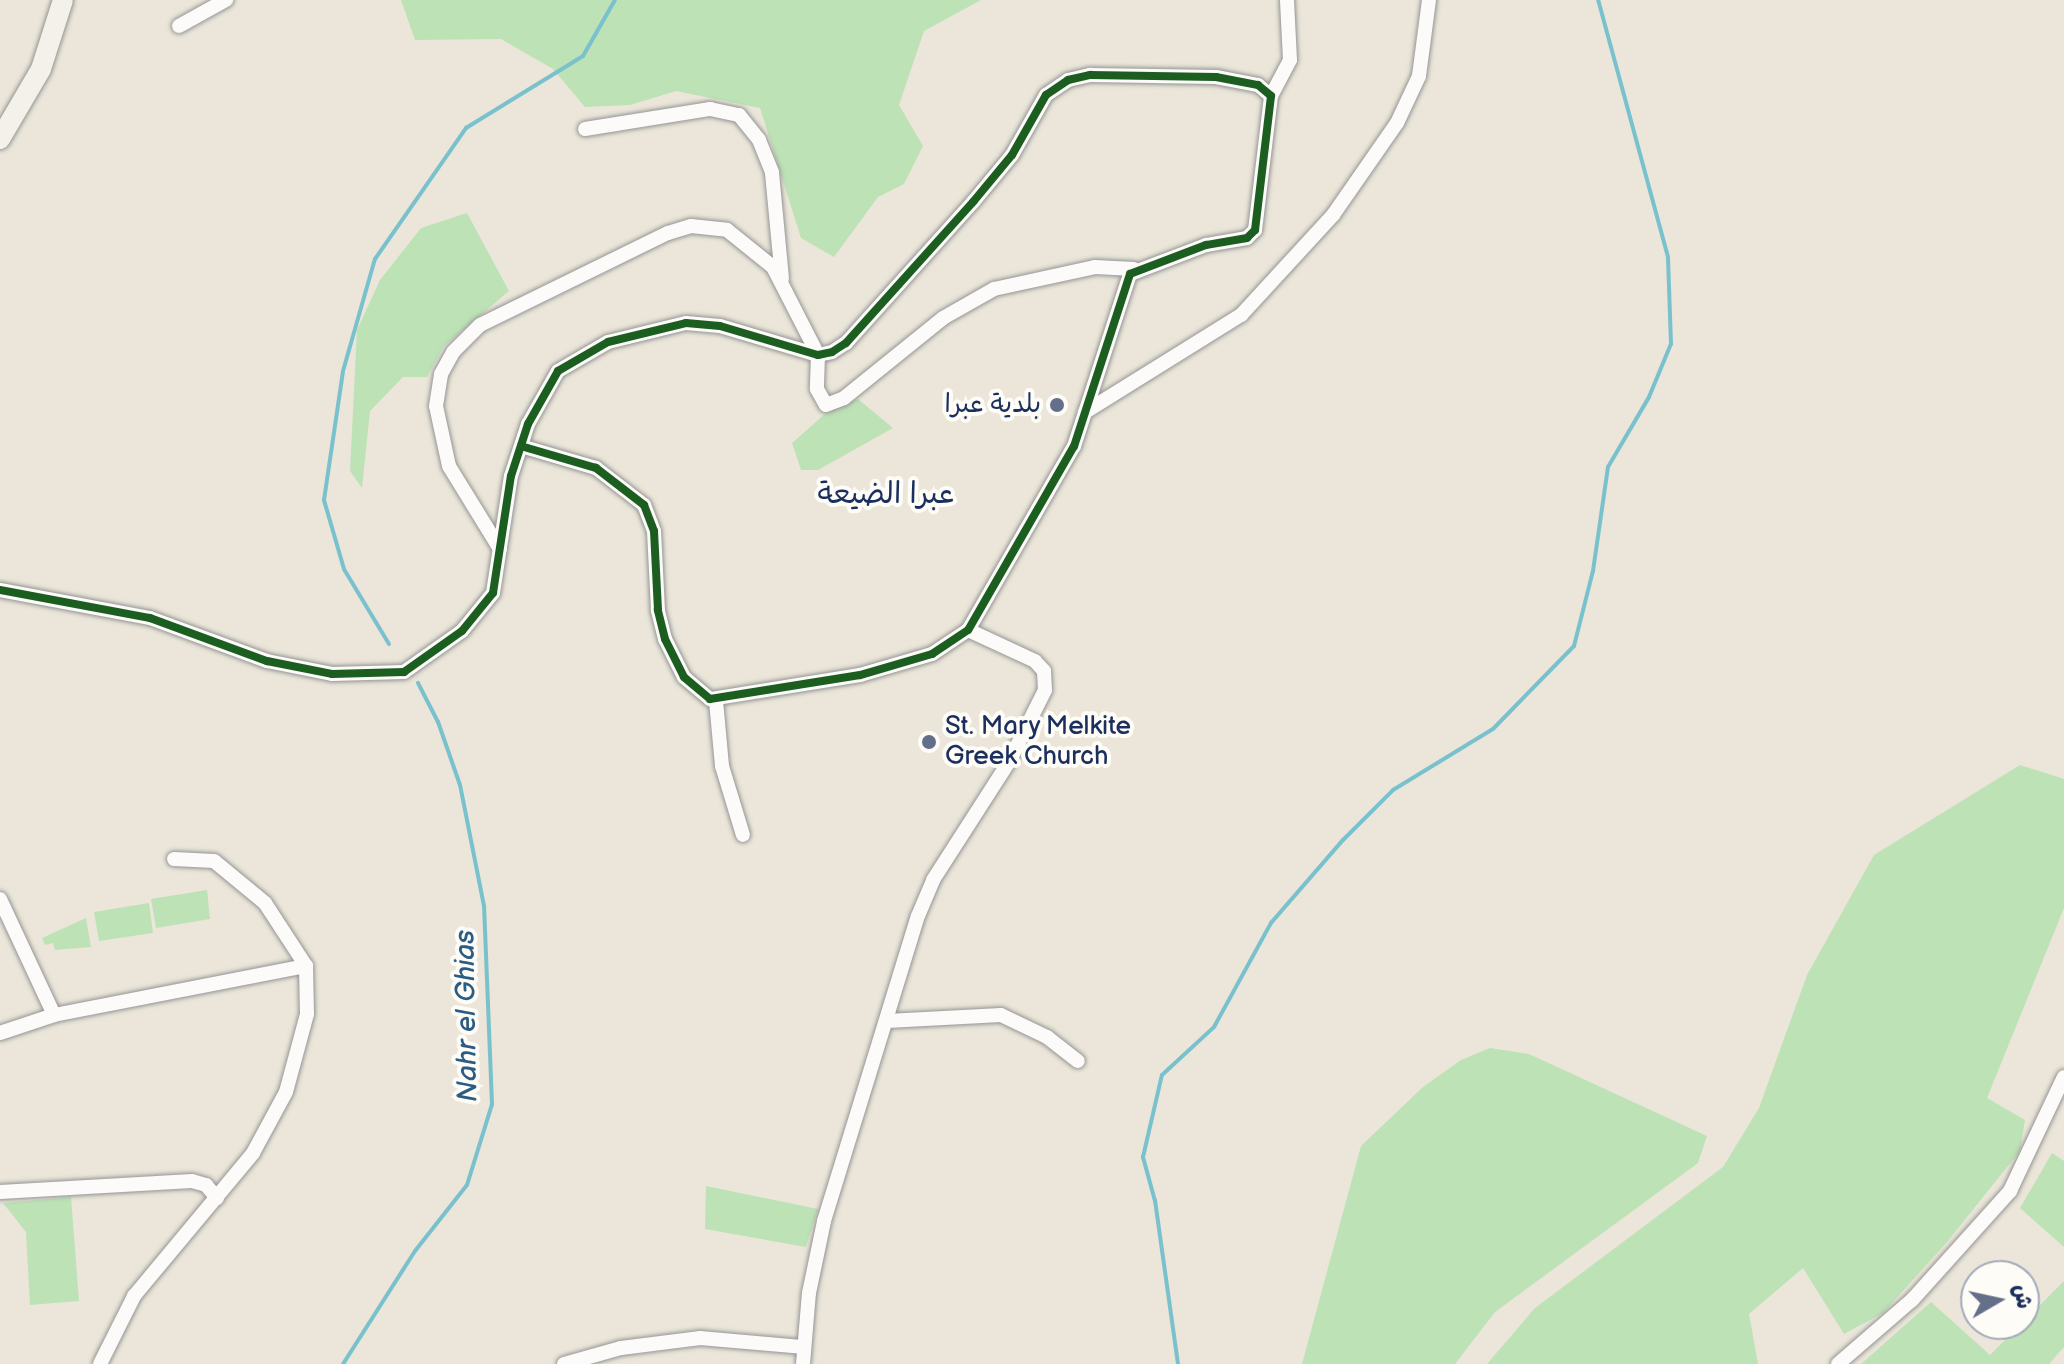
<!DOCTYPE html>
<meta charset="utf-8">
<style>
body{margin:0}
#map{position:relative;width:2064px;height:1364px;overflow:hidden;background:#ebe6d9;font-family:"Balsamiq Sans","Playpen Sans Arabic",sans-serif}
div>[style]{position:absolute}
.green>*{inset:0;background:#bde2b6}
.stream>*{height:4px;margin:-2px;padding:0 2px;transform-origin:2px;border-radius:2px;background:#7ac1ce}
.roads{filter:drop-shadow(0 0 2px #949595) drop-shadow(0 0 2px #949595)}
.street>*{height:14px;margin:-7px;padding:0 7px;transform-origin:7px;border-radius:7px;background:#fcfbf9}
.secondary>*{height:20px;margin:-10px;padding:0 10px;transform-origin:10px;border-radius:10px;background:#f4f1eb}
.cycleway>*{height:8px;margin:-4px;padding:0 4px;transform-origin:4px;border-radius:4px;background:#1b5e20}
.dots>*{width:22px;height:22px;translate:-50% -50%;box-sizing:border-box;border:4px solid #fdfcf7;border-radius:50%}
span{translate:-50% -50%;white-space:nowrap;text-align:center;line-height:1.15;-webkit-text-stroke:8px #fdfcf7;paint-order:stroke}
.poi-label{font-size:26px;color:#1b2f5e}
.right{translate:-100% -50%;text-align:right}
.left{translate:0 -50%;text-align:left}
.water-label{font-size:28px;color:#2b5c83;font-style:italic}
.quarter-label{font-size:30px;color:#1b2f5e}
.north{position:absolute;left:1960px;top:1260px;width:80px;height:80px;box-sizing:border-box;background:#fdfcf7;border:2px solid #a3aaba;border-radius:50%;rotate:81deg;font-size:22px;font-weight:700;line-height:32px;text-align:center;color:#1b2f5e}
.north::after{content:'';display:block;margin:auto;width:28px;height:36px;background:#646f89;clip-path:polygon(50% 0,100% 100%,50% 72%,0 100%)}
</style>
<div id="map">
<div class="green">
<div style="clip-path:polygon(401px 0,981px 0,924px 31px,899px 105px,923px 146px,904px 184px,878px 197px,834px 257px,801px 238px,760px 108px,676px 91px,630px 105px,585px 107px,553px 69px,501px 39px,415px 40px)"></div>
<div style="clip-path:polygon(467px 213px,509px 291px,444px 346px,427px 377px,403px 377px,370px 411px,362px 488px,350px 471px,357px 330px,380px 280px,421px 228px)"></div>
<div style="clip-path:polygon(858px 399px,893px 428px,818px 470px,801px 470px,792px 443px,826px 413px)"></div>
<div style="clip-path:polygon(2020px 765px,2064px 779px,2064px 908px,1987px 1098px,2025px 1120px,2020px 1151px,1947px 1242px,1883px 1313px,1844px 1334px,1803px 1268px,1749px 1314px,1758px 1364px,1487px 1364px,1535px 1308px,1723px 1167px,1759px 1108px,1807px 975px,1874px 855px)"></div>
<div style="clip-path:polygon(207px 890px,210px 919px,156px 928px,151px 899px)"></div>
<div style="clip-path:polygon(149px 903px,153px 933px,99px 941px,94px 912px)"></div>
<div style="clip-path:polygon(86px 918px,91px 947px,55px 950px,53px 943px,45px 945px,42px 938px)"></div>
<div style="clip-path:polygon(1490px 1048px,1529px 1054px,1707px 1136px,1698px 1163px,1495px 1312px,1455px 1364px,1302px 1364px,1361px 1146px,1423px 1087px,1461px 1060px)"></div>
<div style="clip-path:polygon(2052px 1153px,2064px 1161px,2064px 1247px,2020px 1208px)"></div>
<div style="clip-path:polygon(706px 1186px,818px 1209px,806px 1247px,705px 1229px)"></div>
<div style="clip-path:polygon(71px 1197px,79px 1301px,30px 1305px,26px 1232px,3px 1203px)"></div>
<div style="clip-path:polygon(2064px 1281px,2064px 1347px,2049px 1364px,1861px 1364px,1931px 1302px,1990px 1355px)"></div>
</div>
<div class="stream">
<div style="left:389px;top:644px;width:87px;rotate:-121deg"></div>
<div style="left:344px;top:569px;width:72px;rotate:-106.2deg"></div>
<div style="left:324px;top:500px;width:130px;rotate:-81.6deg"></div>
<div style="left:343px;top:371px;width:116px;rotate:-74.1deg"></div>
<div style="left:375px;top:259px;width:160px;rotate:-55.2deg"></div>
<div style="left:466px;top:128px;width:137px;rotate:-31.6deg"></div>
<div style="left:583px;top:56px;width:64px;rotate:-60.3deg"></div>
<div style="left:343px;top:1364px;width:134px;rotate:-57.5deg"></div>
<div style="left:415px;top:1251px;width:84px;rotate:-51.8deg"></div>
<div style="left:467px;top:1185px;width:85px;rotate:-72.8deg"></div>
<div style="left:492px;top:1104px;width:198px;rotate:-92.3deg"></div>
<div style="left:484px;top:906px;width:123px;rotate:-101.2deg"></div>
<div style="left:460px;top:785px;width:67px;rotate:-109.2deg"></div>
<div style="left:438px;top:722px;width:44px;rotate:-117.1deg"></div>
<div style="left:1178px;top:1364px;width:165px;rotate:-98deg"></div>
<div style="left:1155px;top:1201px;width:46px;rotate:-105.3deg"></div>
<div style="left:1143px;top:1157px;width:84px;rotate:-77deg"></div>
<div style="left:1162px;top:1075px;width:71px;rotate:-42.7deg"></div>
<div style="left:1214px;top:1027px;width:119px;rotate:-61.3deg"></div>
<div style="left:1271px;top:923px;width:110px;rotate:-49.1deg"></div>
<div style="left:1343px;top:840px;width:71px;rotate:-45deg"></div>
<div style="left:1393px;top:790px;width:117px;rotate:-31.4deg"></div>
<div style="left:1493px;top:729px;width:116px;rotate:-45.7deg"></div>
<div style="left:1574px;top:646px;width:77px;rotate:-75.8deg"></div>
<div style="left:1593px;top:571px;width:105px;rotate:-81.8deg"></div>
<div style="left:1608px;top:467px;width:81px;rotate:-59.6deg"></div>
<div style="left:1649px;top:397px;width:57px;rotate:-67.5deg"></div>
<div style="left:1671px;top:344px;width:87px;rotate:-92deg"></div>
<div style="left:1668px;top:257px;width:266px;rotate:-105.2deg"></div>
</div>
<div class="roads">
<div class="street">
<div style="left:179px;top:26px;width:54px;rotate:-29deg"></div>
<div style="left:1271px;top:96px;width:41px;rotate:-62.2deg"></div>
<div style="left:1290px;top:60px;width:60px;rotate:-92.9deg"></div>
<div style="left:585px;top:129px;width:127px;rotate:-9.1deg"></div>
<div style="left:710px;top:109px;width:30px;rotate:12deg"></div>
<div style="left:739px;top:115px;width:32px;rotate:51deg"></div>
<div style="left:759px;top:140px;width:35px;rotate:68deg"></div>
<div style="left:772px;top:173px;width:106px;rotate:84.6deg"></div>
<div style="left:1085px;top:412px;width:184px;rotate:-31.9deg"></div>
<div style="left:1241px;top:315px;width:136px;rotate:-47.4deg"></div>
<div style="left:1333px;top:215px;width:112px;rotate:-55.2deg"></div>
<div style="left:1397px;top:123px;width:52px;rotate:-64.9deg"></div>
<div style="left:1419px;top:76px;width:77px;rotate:-82.5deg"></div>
<div style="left:500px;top:549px;width:97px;rotate:-121.6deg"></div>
<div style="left:449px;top:466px;width:61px;rotate:-102.2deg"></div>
<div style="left:436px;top:406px;width:32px;rotate:-81deg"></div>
<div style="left:441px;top:374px;width:25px;rotate:-61deg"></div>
<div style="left:453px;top:352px;width:38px;rotate:-45deg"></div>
<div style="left:480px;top:325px;width:209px;rotate:-26.1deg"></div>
<div style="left:668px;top:233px;width:24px;rotate:-17deg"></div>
<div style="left:691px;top:226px;width:36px;rotate:6deg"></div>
<div style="left:727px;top:230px;width:59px;rotate:38.8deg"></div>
<div style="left:773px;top:267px;width:99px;rotate:62.9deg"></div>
<div style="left:818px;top:355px;width:34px;rotate:92deg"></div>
<div style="left:817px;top:389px;width:18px;rotate:61deg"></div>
<div style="left:826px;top:405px;width:19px;rotate:-21deg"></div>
<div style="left:844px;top:398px;width:127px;rotate:-38.9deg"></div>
<div style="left:943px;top:318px;width:59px;rotate:-29.6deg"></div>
<div style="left:994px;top:289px;width:103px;rotate:-12.3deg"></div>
<div style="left:1095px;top:267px;width:39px;rotate:3deg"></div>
<div style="left:0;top:590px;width:153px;rotate:10.6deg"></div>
<div style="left:150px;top:618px;width:125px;rotate:20.2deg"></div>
<div style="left:267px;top:661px;width:66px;rotate:11.3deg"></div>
<div style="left:332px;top:674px;width:72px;rotate:-1.6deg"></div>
<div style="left:404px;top:672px;width:71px;rotate:-35.3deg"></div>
<div style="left:462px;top:631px;width:49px;rotate:-50.8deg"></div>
<div style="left:493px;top:593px;width:118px;rotate:-81.3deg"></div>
<div style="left:511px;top:476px;width:55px;rotate:-71.9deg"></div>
<div style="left:528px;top:424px;width:61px;rotate:-60.5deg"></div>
<div style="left:558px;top:371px;width:58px;rotate:-30.1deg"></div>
<div style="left:608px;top:342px;width:80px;rotate:-13.7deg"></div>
<div style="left:686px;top:323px;width:34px;rotate:5deg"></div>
<div style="left:720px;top:326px;width:102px;rotate:16.5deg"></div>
<div style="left:818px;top:355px;width:14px;rotate:-12deg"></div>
<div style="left:832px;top:352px;width:17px;rotate:-33deg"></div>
<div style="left:846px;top:343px;width:190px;rotate:-48deg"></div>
<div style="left:973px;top:202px;width:61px;rotate:-50.3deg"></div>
<div style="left:1012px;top:155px;width:69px;rotate:-60.5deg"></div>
<div style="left:1046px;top:95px;width:27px;rotate:-34deg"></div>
<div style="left:1068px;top:80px;width:23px;rotate:-13deg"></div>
<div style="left:1090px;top:75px;width:126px;rotate:0.9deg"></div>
<div style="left:1216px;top:77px;width:43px;rotate:10.8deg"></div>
<div style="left:1258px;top:85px;width:17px;rotate:40deg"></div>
<div style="left:1271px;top:96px;width:135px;rotate:96.8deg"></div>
<div style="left:1255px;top:230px;width:11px;rotate:135deg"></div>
<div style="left:1247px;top:238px;width:42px;rotate:170.3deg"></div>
<div style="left:1206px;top:245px;width:81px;rotate:159.1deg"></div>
<div style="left:1130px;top:274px;width:181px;rotate:108deg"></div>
<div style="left:1074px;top:446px;width:212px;rotate:119.9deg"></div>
<div style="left:968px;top:630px;width:43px;rotate:146.3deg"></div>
<div style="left:932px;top:654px;width:75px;rotate:163.7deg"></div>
<div style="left:860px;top:675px;width:152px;rotate:170.9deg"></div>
<div style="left:710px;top:699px;width:34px;rotate:-140deg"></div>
<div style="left:684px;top:677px;width:42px;rotate:-116.6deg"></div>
<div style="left:665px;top:639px;width:30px;rotate:-104deg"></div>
<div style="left:658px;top:610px;width:79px;rotate:-92.9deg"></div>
<div style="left:654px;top:531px;width:28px;rotate:-111deg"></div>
<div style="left:644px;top:505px;width:61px;rotate:-142.4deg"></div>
<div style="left:596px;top:468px;width:78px;rotate:-163.7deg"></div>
<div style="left:716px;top:701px;width:65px;rotate:84.7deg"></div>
<div style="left:722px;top:766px;width:72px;rotate:73.1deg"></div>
<div style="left:0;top:899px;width:128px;rotate:65deg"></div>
<div style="left:54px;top:1015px;width:257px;rotate:-11deg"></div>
<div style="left:887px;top:1021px;width:114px;rotate:-3deg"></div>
<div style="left:1001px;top:1015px;width:51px;rotate:25.6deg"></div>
<div style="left:1047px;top:1037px;width:39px;rotate:38deg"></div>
<div style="left:0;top:1033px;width:57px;rotate:-18.4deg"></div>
<div style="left:0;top:1192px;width:192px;rotate:-3.3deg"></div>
<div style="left:192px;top:1181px;width:15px;rotate:16deg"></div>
<div style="left:206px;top:1185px;width:17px;rotate:50deg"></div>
<div style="left:100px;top:1364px;width:76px;rotate:-63.4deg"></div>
<div style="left:134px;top:1296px;width:186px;rotate:-50.2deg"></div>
<div style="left:253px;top:1153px;width:69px;rotate:-61.6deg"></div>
<div style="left:286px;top:1092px;width:81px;rotate:-74.9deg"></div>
<div style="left:307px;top:1014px;width:48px;rotate:-91.2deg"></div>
<div style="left:306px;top:966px;width:75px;rotate:-123.1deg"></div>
<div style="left:265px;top:903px;width:66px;rotate:-140.5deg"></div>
<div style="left:214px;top:861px;width:40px;rotate:-177.1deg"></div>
<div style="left:564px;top:1364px;width:59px;rotate:-15.7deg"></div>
<div style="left:621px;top:1348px;width:80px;rotate:-7.2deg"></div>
<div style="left:700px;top:1338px;width:102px;rotate:5deg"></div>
<div style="left:803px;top:1364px;width:71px;rotate:-85.2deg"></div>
<div style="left:809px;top:1293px;width:74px;rotate:-78.2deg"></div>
<div style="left:824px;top:1221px;width:319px;rotate:-72.9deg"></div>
<div style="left:918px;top:916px;width:39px;rotate:-67deg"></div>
<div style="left:933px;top:880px;width:143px;rotate:-57.3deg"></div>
<div style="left:1010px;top:760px;width:78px;rotate:-63.4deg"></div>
<div style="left:1045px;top:690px;width:19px;rotate:-93deg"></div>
<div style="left:1044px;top:671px;width:13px;rotate:-132deg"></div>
<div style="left:1035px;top:661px;width:74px;rotate:-155.2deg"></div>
<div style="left:1838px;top:1364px;width:98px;rotate:-40.9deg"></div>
<div style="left:1912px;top:1300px;width:147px;rotate:-48deg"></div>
<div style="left:2010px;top:1191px;width:126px;rotate:-64.7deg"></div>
</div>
<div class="secondary">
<div style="left:0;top:139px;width:81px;rotate:-59.6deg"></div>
<div style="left:41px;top:69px;width:72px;rotate:-72.3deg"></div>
</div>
</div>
<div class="cycleway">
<div style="left:0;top:590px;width:153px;rotate:10.6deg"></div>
<div style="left:150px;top:618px;width:125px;rotate:20.2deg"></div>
<div style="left:267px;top:661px;width:66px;rotate:11.3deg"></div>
<div style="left:332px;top:674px;width:72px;rotate:-1.6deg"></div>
<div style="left:404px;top:672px;width:71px;rotate:-35.3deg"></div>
<div style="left:462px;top:631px;width:49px;rotate:-50.8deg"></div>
<div style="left:493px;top:593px;width:118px;rotate:-81.3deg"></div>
<div style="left:511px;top:476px;width:55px;rotate:-71.9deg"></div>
<div style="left:528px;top:424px;width:61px;rotate:-60.5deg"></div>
<div style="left:558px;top:371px;width:58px;rotate:-30.1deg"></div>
<div style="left:608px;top:342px;width:80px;rotate:-13.7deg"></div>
<div style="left:686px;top:323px;width:34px;rotate:5deg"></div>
<div style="left:720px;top:326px;width:102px;rotate:16.5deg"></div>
<div style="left:818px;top:355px;width:14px;rotate:-12deg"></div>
<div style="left:832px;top:352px;width:17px;rotate:-33deg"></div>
<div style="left:846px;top:343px;width:190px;rotate:-48deg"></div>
<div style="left:973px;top:202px;width:61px;rotate:-50.3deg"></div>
<div style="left:1012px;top:155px;width:69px;rotate:-60.5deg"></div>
<div style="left:1046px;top:95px;width:27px;rotate:-34deg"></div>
<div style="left:1068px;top:80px;width:23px;rotate:-13deg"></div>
<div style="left:1090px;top:75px;width:126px;rotate:0.9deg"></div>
<div style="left:1216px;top:77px;width:43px;rotate:10.8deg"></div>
<div style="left:1258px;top:85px;width:17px;rotate:40deg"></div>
<div style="left:1271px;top:96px;width:135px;rotate:96.8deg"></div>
<div style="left:1255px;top:230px;width:11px;rotate:135deg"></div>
<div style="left:1247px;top:238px;width:42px;rotate:170.3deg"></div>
<div style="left:1206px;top:245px;width:81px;rotate:159.1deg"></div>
<div style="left:1130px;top:274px;width:181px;rotate:108deg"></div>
<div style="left:1074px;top:446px;width:212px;rotate:119.9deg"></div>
<div style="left:968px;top:630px;width:43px;rotate:146.3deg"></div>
<div style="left:932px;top:654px;width:75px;rotate:163.7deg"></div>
<div style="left:860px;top:675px;width:152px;rotate:170.9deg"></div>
<div style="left:710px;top:699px;width:34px;rotate:-140deg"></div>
<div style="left:684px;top:677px;width:42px;rotate:-116.6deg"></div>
<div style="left:665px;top:639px;width:30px;rotate:-104deg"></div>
<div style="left:658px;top:610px;width:79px;rotate:-92.9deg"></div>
<div style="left:654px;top:531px;width:28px;rotate:-111deg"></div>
<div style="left:644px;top:505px;width:61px;rotate:-142.4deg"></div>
<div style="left:596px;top:468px;width:78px;rotate:-163.7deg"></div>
</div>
<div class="dots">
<div style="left:1057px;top:405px;background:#646f89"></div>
<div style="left:929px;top:742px;background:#646f89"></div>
</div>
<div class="poi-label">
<span class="right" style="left:1041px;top:405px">بلدية عبرا</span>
<span class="left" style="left:945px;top:742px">St. Mary Melkite<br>Greek Church</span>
</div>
<div class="water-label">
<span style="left:467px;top:1016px;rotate:-91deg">Nahr el Ghias</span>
</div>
<div class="quarter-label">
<span style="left:886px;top:494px">عبرا الضيعة</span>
</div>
<div class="north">ش</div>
</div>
